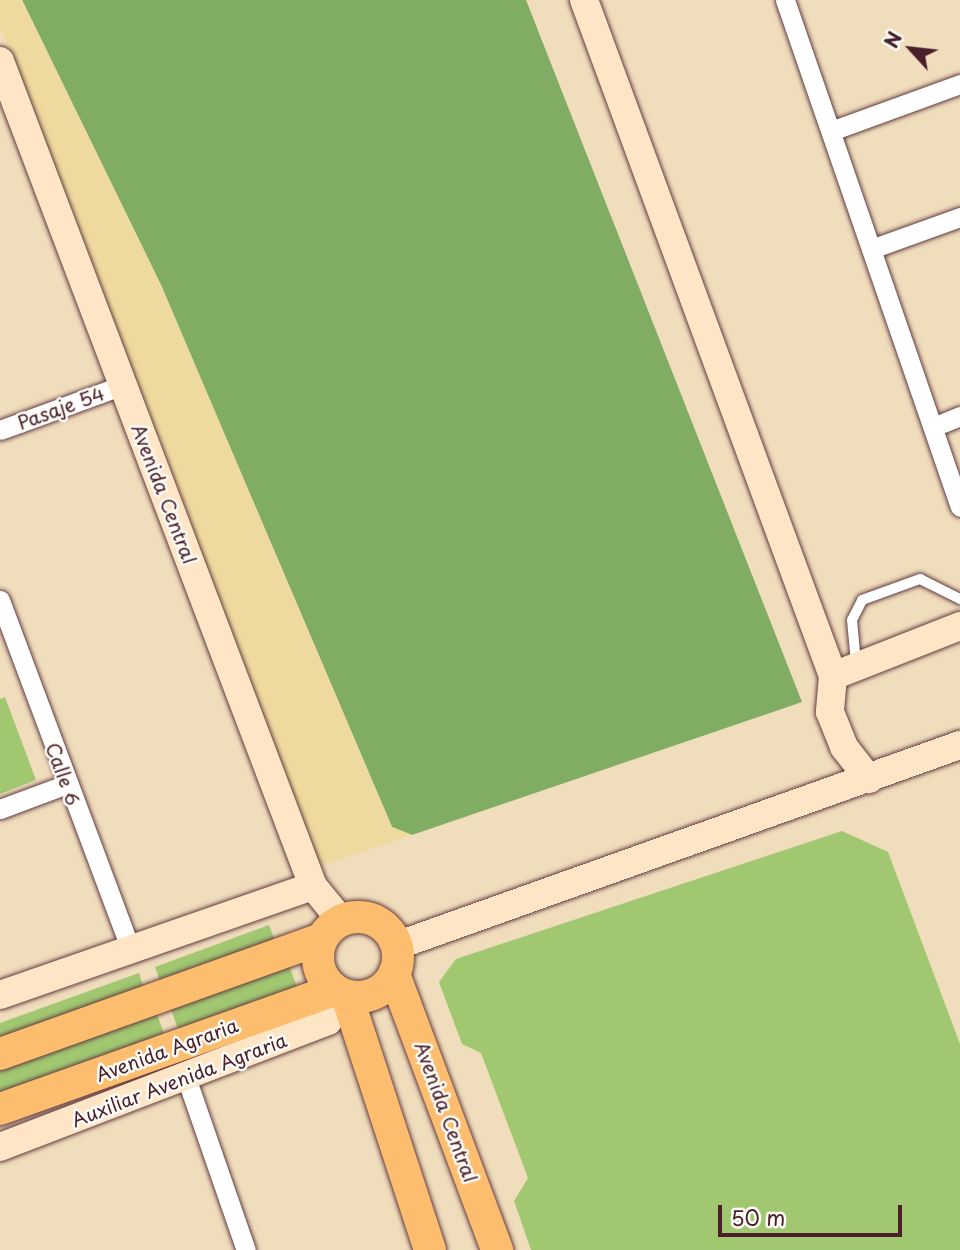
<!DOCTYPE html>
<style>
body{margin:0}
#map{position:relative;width:960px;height:1250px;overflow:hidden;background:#f0ddbc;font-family:"Playpen Sans",sans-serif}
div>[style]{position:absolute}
.green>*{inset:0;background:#a1c771}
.forest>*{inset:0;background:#80ac63}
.sand>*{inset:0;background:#eeda9e}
.roads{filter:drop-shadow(0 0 2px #633c41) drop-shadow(0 0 2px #633c41)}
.lane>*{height:10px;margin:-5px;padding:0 5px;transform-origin:5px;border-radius:5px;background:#fff}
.street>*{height:19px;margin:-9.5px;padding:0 9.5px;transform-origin:9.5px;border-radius:9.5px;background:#fff}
.secondary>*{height:28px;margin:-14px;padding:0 14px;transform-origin:14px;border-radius:14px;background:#fee5c5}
.primary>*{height:32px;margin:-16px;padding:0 16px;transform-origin:16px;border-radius:16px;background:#fcbd6e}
.primary>.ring{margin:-16px;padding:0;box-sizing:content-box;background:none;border:32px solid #fcbd6e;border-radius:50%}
span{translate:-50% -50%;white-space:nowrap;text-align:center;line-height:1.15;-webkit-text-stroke:5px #fdfcf7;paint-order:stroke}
.street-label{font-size:19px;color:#4a1f2b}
.north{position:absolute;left:876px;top:14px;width:70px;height:70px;-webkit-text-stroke:5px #fdfcf7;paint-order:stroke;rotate:297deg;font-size:19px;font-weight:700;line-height:28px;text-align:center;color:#4a1f2b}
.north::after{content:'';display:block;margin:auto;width:24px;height:32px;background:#4a1f2b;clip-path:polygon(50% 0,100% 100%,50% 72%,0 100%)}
.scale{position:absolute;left:718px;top:1205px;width:184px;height:32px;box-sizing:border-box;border:4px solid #4a1f2b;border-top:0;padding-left:9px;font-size:21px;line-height:24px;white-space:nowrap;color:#4a1f2b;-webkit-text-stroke:5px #fdfcf7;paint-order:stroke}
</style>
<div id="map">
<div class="green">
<div style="clip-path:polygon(5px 697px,36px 780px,0 794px,0 699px)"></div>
<div style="clip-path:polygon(842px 831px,888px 852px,960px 1044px,960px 1250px,531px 1250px,514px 1201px,528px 1178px,481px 1053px,462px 1044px,439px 982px,456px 959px)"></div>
<div style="clip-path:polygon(269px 925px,276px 943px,162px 987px,155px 967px)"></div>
<div style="clip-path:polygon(286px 957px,297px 987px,179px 1032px,167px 998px)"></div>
<div style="clip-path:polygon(139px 973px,145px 992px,0 1045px,0 1023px)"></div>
<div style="clip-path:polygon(153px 1002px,165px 1037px,0 1098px,0 1057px)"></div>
</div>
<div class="forest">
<div style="clip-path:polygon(22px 0,526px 0,802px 702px,412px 835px,392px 827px,161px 285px)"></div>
</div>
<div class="sand">
<div style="clip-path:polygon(0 0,22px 0,161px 285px,392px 827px,412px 835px,317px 867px,0 26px)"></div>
</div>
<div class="roads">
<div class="lane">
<div style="left:856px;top:663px;width:43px;rotate:-95.3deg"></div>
<div style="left:852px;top:620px;width:22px;rotate:-63deg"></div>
<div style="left:862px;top:600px;width:62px;rotate:-19.9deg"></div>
<div style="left:920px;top:579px;width:45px;rotate:26.6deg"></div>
</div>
<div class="street">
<div style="left:785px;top:0;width:536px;rotate:70.96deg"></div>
<div style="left:831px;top:131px;width:137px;rotate:-20deg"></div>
<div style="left:871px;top:249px;width:95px;rotate:-19.8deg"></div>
<div style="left:933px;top:427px;width:29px;rotate:-22deg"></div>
<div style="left:0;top:430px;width:131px;rotate:-20.1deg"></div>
<div style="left:0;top:600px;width:371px;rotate:69.5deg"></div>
<div style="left:0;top:809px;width:72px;rotate:-20.5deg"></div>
<div style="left:187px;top:1080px;width:180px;rotate:70.9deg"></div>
</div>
<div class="secondary">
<div style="left:584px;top:0;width:720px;rotate:69.78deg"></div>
<div style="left:833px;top:676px;width:36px;rotate:95deg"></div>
<div style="left:830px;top:712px;width:38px;rotate:68deg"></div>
<div style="left:844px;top:747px;width:41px;rotate:52deg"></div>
<div style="left:0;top:61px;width:882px;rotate:69.22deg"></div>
<div style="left:313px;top:886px;width:43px;rotate:50.7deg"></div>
<div style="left:833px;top:676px;width:136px;rotate:-21.5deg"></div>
<div style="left:396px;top:946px;width:599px;rotate:-19.62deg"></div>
<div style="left:0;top:995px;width:331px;rotate:-19.2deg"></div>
<div style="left:0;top:1147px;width:351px;rotate:-21deg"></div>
<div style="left:328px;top:1021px;width:30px;rotate:-67deg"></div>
</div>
<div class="primary">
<div class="ring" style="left:318px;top:917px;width:48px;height:48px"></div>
<div style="left:394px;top:974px;width:295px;rotate:69.5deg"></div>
<div style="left:347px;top:996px;width:267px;rotate:71.9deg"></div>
<div style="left:0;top:1054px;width:341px;rotate:-19.7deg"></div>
<div style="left:0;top:1109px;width:355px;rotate:-19.6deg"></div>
</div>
</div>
<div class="street-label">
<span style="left:61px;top:408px;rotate:-20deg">Pasaje 54</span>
<span style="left:164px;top:494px;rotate:69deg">Avenida Central</span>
<span style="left:63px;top:774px;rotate:70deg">Calle 6</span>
<span style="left:167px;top:1050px;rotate:-20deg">Avenida Agraria</span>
<span style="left:179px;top:1080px;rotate:-21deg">Auxiliar Avenida Agraria</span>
<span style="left:446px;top:1112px;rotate:70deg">Avenida Central</span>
</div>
<div class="north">N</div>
<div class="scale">50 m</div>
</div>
